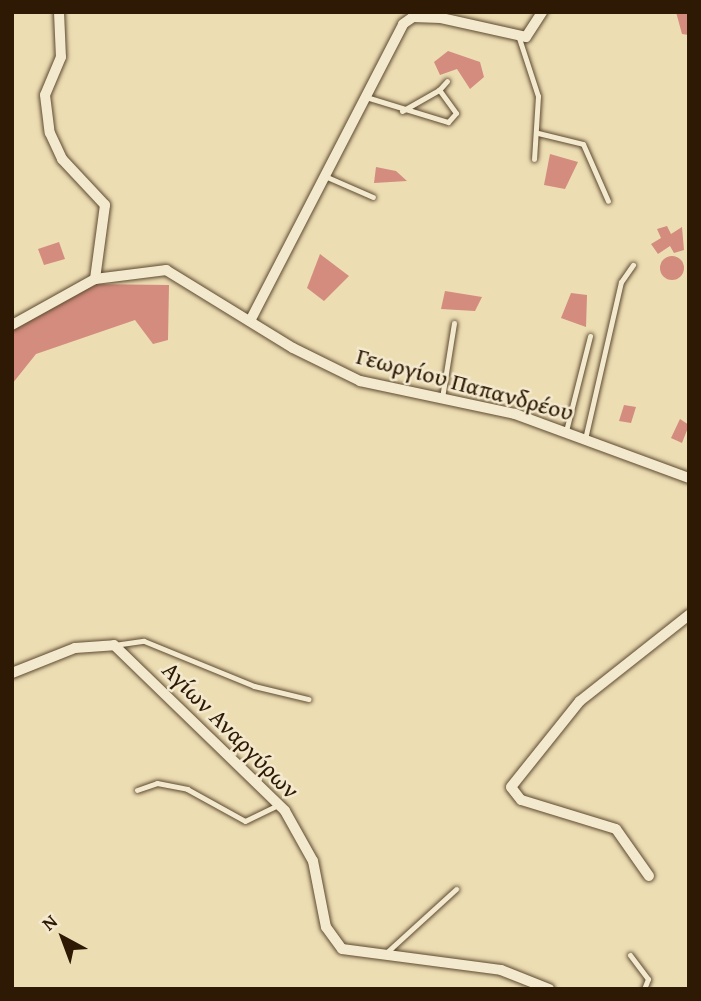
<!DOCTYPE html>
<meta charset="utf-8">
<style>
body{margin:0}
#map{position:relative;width:701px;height:1001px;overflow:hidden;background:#edddb3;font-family:"Gentium Book Plus",serif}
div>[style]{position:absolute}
.stream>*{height:3.5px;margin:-1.75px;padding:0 1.75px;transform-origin:1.75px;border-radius:1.75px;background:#99bcab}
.building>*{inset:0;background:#d38c7d}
.round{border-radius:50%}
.roads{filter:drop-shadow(0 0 2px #5d4a30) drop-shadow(0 0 2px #5d4a30)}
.lane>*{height:5px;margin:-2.5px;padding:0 2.5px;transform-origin:2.5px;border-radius:2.5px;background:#f3e9ce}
.street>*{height:10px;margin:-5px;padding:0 5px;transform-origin:5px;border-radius:5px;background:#f3e9ce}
span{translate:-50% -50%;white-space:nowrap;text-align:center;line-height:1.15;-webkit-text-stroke:5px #f3e9ce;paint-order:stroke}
.street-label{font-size:24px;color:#2d1904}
.frame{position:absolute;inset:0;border:14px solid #2d1904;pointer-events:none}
.north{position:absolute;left:28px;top:903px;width:70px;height:70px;-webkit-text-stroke:5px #f3e9ce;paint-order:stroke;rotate:319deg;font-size:19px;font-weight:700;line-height:28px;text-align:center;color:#2d1904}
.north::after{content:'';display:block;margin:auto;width:24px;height:32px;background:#2d1904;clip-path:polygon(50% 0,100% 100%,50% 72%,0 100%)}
</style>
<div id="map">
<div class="stream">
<div style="left:12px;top:524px;width:122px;rotate:90deg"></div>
</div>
<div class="building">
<div style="clip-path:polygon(676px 12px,689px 12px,689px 35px,682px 34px)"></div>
<div style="clip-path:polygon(448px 51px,480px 62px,484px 77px,470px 89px,457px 69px,440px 75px,434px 62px)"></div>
<div style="clip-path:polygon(550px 154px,578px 162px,565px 189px,544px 185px)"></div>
<div style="clip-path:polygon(376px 167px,396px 171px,407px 181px,374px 183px)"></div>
<div style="clip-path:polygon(667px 226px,671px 234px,682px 227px,684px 250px,674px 253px,670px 246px,658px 254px,651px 244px,661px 238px,657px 229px)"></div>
<div style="clip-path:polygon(59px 242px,65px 259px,44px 265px,38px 249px)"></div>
<div style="clip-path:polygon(320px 254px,349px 276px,324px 301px,307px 288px)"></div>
<div class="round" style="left:660px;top:256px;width:24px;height:24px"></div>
<div style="clip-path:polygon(87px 284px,169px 285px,168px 340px,153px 344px,135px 320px,36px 354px,12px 384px,12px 328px)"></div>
<div style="clip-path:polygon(445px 291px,482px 297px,475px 311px,441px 309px)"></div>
<div style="clip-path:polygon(571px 293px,587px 295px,586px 327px,561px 318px)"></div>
<div style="clip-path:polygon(624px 405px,636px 407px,631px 423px,619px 421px)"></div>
<div style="clip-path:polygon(680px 419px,689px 425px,682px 443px,671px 438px)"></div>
</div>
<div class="roads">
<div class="lane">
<div style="left:519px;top:38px;width:61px;rotate:71.9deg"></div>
<div style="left:538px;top:96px;width:63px;rotate:93.6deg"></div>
<div style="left:366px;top:97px;width:86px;rotate:17deg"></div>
<div style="left:448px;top:122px;width:12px;rotate:-48deg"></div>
<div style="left:456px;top:113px;width:29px;rotate:-126deg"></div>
<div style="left:439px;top:90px;width:12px;rotate:-48deg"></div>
<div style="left:402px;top:111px;width:43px;rotate:-29.6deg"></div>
<div style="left:538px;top:133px;width:46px;rotate:13.7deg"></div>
<div style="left:583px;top:144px;width:62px;rotate:66.3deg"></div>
<div style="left:327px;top:177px;width:50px;rotate:23.5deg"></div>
<div style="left:442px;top:398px;width:76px;rotate:-80.9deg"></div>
<div style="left:566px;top:431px;width:98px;rotate:-75.8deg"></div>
<div style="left:585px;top:439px;width:161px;rotate:-77.1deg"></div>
<div style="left:621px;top:282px;width:21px;rotate:-55deg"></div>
<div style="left:114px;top:645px;width:30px;rotate:-8deg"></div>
<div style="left:144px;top:641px;width:119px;rotate:22.2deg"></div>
<div style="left:254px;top:686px;width:56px;rotate:13.5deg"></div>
<div style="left:137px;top:790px;width:21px;rotate:-19deg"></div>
<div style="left:157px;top:783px;width:31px;rotate:11deg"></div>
<div style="left:187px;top:789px;width:66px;rotate:28.9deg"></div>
<div style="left:245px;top:821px;width:39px;rotate:-26deg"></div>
<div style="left:386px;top:953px;width:95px;rotate:-42.4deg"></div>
<div style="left:630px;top:955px;width:30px;rotate:53deg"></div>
<div style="left:648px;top:979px;width:11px;rotate:112deg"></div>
</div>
<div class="street">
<div style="left:59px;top:12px;width:45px;rotate:87.5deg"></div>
<div style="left:61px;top:57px;width:41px;rotate:112.8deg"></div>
<div style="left:45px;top:95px;width:38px;rotate:83deg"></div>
<div style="left:50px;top:133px;width:29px;rotate:65deg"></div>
<div style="left:62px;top:159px;width:63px;rotate:46.9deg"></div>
<div style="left:105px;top:205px;width:75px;rotate:97.7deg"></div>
<div style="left:250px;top:321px;width:334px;rotate:-62.7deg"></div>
<div style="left:403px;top:24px;width:12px;rotate:-35deg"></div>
<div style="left:413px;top:17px;width:28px;rotate:2deg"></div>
<div style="left:441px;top:18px;width:87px;rotate:12.6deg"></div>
<div style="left:526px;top:37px;width:30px;rotate:-57deg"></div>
<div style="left:12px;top:325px;width:95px;rotate:-29deg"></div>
<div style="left:95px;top:279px;width:72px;rotate:-7.2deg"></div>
<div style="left:166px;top:270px;width:149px;rotate:31.6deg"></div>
<div style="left:293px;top:348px;width:75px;rotate:26.2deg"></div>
<div style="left:360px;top:381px;width:158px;rotate:12deg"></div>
<div style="left:515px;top:414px;width:185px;rotate:20.2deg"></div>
<div style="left:12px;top:673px;width:68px;rotate:-21.6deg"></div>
<div style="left:75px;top:648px;width:39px;rotate:-4deg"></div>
<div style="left:114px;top:645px;width:238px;rotate:44.1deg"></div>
<div style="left:285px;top:811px;width:57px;rotate:60.8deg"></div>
<div style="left:313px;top:861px;width:67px;rotate:78.9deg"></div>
<div style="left:326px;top:927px;width:27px;rotate:54deg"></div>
<div style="left:342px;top:949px;width:160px;rotate:7.5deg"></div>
<div style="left:501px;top:970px;width:52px;rotate:21.6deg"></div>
<div style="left:649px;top:876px;width:57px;rotate:-125.1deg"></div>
<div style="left:616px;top:829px;width:99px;rotate:-163deg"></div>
<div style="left:521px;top:800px;width:16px;rotate:-128deg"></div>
<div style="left:511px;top:787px;width:110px;rotate:-51.3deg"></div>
<div style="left:580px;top:701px;width:139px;rotate:-38.3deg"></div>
</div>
</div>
<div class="street-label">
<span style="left:465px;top:384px;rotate:15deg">Γεωργίου Παπανδρέου</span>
<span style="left:231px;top:730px;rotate:45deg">Αγίων Αναργύρων</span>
</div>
<div class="frame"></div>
<div class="north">N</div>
</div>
